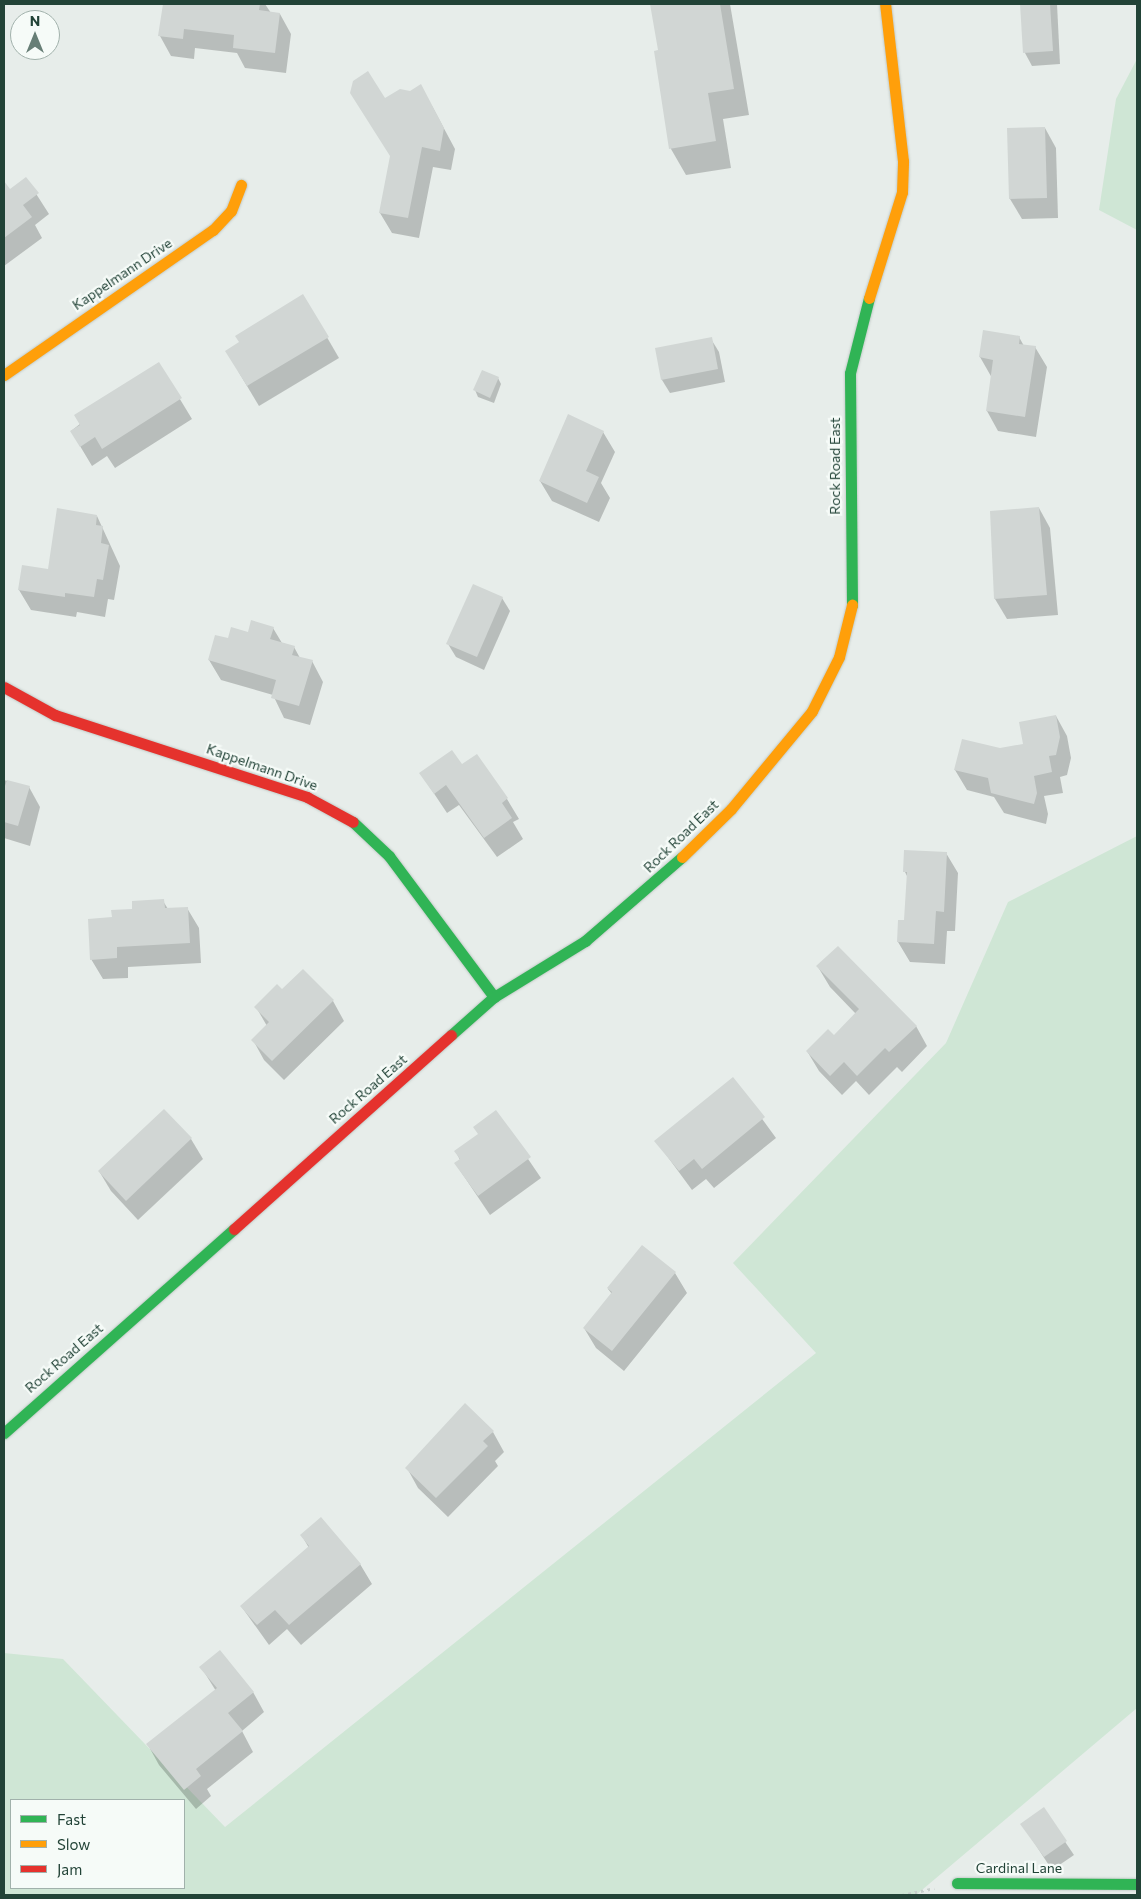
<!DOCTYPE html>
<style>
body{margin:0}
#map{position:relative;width:1141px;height:1899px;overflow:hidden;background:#e7edea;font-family:Commissioner,sans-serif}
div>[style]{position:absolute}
.green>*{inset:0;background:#cfe6d5}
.shadow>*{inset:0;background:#0003}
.building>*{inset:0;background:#d1d6d4}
.path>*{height:3px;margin-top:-1.5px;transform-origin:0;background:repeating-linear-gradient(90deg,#c6cecb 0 2.5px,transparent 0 6.5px)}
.roads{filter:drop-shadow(0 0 1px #c2cbc7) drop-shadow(0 0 1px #c2cbc7)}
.fast>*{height:11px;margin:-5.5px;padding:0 5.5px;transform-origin:5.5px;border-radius:5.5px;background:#30b455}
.slow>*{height:11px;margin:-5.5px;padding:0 5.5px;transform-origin:5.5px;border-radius:5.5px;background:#ff9f0a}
.jam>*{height:11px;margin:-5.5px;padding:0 5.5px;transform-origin:5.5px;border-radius:5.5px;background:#e5322d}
span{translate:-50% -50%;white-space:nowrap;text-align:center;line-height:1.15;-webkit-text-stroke:4.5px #f6fbf8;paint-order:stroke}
.street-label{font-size:14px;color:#224337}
.frame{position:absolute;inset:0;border:5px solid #224337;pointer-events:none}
.legend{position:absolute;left:10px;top:1799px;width:175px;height:90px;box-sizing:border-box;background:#f6fbf8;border:1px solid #a1b1ab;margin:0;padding:6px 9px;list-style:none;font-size:15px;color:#224337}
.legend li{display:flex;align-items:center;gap:10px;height:25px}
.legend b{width:25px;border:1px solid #a1b1ab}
.north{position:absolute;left:10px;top:10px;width:50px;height:50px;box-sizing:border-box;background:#f6fbf8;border:1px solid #a1b1ab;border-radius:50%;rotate:0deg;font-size:14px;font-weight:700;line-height:20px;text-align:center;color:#224337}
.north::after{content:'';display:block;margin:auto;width:18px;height:22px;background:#677e76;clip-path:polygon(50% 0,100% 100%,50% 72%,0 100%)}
</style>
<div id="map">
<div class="green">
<div style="clip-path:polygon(1137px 59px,1137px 230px,1099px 210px,1116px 99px)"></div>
<div style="clip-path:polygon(evenodd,1137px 836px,1137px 1708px,916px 1895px,4px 1895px,4px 1653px,63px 1659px,225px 1827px,816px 1353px,733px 1263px,946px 1043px,1008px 902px,1137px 836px,11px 1800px,184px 1800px,184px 1888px,11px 1888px,11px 1800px)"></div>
</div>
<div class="shadow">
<div style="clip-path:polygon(164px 4px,265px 4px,271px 13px,280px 14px,291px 34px,286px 73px,245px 68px,237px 53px,195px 48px,194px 59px,171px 56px,160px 36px)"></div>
<div style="clip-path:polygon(652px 4px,730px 4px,749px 115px,723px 119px,731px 168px,686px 175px,671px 149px,655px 52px,659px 51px)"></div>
<div style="clip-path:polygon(1022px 4px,1057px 4px,1060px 64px,1032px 66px,1025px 53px)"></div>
<div style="clip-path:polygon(384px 100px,432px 106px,455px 149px,451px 170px,433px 167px,419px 238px,392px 233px,380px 213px,391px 157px)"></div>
<div style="clip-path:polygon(1045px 128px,1056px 148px,1058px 218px,1022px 219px,1010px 199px)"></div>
<div style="clip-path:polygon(26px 178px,49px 214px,35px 225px,42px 238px,4px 266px,4px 188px,7px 193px)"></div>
<div style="clip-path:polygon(303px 296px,339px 358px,259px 406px,238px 371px)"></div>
<div style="clip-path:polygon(1019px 337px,1024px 346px,1035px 347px,1047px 367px,1036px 437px,998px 431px,987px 411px,992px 378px,980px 357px)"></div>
<div style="clip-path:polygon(711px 339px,719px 352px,725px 382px,670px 393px,662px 380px,656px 349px)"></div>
<div style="clip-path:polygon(158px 363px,192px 419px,115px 468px,107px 456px,92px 466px,71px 431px)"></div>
<div style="clip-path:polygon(498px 378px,501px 384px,494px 403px,478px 397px,475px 390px)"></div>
<div style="clip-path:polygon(603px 432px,615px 452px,601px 483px,610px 498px,599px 522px,552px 501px,540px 481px)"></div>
<div style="clip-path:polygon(1039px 508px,1050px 528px,1058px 615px,1007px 619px,995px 599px,991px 512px)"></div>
<div style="clip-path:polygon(97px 516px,120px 566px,114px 600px,108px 599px,105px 617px,77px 612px,76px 617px,31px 610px,19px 590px,49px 571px)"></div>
<div style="clip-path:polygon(502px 598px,510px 611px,484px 670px,456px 657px,448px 644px)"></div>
<div style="clip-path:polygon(273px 628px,282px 643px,294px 647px,300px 658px,312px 661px,323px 682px,310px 725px,284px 718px,273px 695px,221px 680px,209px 660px,229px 640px)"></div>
<div style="clip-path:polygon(1056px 716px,1067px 736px,1071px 758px,1067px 775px,1060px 777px,1063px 793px,1044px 796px,1048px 814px,1046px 824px,1004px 813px,994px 797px,967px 790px,955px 770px,1000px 750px,1024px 745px)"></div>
<div style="clip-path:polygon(462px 766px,507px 799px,519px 819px,513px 822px,523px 839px,497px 857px,459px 805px,447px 813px,421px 774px)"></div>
<div style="clip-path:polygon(4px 780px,29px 787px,40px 807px,30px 846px,4px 838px)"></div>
<div style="clip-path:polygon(946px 853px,958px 873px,955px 931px,947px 931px,945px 964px,910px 962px,898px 942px,906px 922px,908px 878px,905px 872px)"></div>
<div style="clip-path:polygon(163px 901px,168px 909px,187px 908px,199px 928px,201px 963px,128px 967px,128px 978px,103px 979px,91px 959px,113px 918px)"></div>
<div style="clip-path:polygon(818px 967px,916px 1026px,927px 1046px,902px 1072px,897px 1067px,869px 1095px,856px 1081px,842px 1095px,819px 1071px,807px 1051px,834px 1037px,856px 1014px,830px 987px)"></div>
<div style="clip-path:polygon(282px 991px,333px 1001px,344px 1021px,284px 1080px,264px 1060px,253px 1040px,267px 1026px,256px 1007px)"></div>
<div style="clip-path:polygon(733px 1079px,776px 1138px,714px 1188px,706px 1179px,692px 1190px,656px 1141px)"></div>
<div style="clip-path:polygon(164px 1110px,191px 1139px,203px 1159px,138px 1220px,111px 1191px,99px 1171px)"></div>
<div style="clip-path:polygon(496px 1112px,541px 1178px,490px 1215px,455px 1163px,460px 1160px,456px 1152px,479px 1135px)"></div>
<div style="clip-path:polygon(642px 1246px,675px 1273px,687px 1293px,624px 1371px,596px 1348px,584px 1328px,612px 1294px,608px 1289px)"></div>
<div style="clip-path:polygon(493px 1432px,504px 1452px,495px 1461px,498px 1466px,448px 1517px,418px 1488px,407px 1468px)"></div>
<div style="clip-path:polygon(302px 1536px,360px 1564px,372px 1584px,301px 1645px,287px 1629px,269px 1645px,241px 1606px,309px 1548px)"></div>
<div style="clip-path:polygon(201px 1667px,253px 1692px,264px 1712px,242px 1731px,253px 1752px,207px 1789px,211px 1796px,196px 1809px,159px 1765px,148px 1745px,216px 1691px)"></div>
<div style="clip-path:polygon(1043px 1809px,1074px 1855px,1052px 1870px,1022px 1824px)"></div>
</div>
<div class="building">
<div style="clip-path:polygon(163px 4px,260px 4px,259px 10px,280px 13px,275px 53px,233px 48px,234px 35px,184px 29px,183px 39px,158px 36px)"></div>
<div style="clip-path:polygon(650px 4px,720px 4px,734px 89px,708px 93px,716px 141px,669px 149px,654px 51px,658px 50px)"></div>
<div style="clip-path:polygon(1020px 4px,1050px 4px,1053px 51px,1023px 53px)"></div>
<div style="clip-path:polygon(368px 71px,385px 98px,400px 89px,410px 91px,421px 84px,444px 128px,440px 151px,422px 147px,408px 218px,379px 213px,390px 156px,350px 93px,353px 81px)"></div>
<div style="clip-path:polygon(1045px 127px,1047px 198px,1009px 199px,1007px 128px)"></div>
<div style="clip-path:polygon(26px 177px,39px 193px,23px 205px,32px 217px,4px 238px,4px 181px,10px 189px)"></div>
<div style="clip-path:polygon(303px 294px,329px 337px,247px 386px,225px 351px,239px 342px,235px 336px)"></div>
<div style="clip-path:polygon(983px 330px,1020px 336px,1019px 344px,1036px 346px,1025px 417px,986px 411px,993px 360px,979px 357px)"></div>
<div style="clip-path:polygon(712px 337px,718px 369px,661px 380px,655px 348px)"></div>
<div style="clip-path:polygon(159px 362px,182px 398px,102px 449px,95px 437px,80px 447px,70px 431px,80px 425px,74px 415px)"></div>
<div style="clip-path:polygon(482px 370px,499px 377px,490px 398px,473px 390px)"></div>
<div style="clip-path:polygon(568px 414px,604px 431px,586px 471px,599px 477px,587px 503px,539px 481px)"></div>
<div style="clip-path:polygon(1039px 507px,1047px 595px,994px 599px,990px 511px)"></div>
<div style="clip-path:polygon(57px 508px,97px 515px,96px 525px,103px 526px,101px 543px,109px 545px,103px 580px,97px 579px,94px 597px,65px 593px,65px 597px,18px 590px,22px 565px,48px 569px)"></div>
<div style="clip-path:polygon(473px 584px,503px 597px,477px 657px,446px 644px)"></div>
<div style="clip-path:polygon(251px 620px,274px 627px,270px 639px,295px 646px,292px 655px,313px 660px,299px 706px,271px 698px,276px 680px,208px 660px,215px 635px,228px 638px,231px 627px,248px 632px)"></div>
<div style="clip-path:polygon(1056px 715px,1060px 737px,1056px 755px,1049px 756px,1052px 772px,1034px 776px,1037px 793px,1034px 804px,991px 793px,988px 778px,954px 770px,962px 739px,1000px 748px,1023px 744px,1019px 722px)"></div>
<div style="clip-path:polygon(452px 750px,462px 764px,477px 754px,508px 798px,502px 803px,512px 818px,484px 838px,446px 785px,434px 794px,419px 773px)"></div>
<div style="clip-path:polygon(7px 780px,30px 786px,18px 826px,4px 822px,4px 789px)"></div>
<div style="clip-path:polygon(904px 850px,947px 852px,944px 912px,936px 911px,934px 944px,897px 942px,898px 920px,904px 920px,907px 872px,903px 872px)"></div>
<div style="clip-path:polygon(164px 899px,165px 908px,188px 907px,190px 943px,117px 947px,117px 958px,90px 960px,88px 919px,112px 917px,111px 910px,132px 909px,132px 901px)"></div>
<div style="clip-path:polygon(838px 946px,917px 1026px,889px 1052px,885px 1048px,857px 1076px,844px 1062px,830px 1076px,806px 1051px,828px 1029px,834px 1035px,859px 1009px,816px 966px)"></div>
<div style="clip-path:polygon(303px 969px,334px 1000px,272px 1061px,251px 1040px,269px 1022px,254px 1007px,277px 984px,282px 989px)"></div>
<div style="clip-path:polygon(733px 1077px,765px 1117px,702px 1169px,694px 1159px,679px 1171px,654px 1141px)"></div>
<div style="clip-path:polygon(164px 1109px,192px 1138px,126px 1201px,98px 1171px)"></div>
<div style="clip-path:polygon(496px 1110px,531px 1157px,478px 1196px,454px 1163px,460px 1159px,454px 1151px,478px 1134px,473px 1127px)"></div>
<div style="clip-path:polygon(642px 1245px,676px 1272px,612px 1351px,583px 1328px,612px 1292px,607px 1288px)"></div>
<div style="clip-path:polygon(465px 1403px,494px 1431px,483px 1441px,488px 1446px,436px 1498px,405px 1468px)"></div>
<div style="clip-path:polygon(321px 1517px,361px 1564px,289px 1625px,275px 1610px,257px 1625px,240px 1606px,309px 1546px,300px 1535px)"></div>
<div style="clip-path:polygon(220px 1650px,254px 1692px,228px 1713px,243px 1731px,196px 1769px,201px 1776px,184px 1790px,146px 1744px,217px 1688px,199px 1667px)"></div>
<div style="clip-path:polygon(1044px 1807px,1067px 1841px,1044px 1857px,1020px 1824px)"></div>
</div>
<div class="path">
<div style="left:902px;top:1895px;width:33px;rotate:-12deg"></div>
</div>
<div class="roads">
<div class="fast">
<div style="left:852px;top:605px;width:232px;rotate:-90.5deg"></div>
<div style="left:850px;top:373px;width:77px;rotate:-75.8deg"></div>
<div style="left:353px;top:822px;width:50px;rotate:43.4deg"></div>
<div style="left:389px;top:856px;width:176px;rotate:53.3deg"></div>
<div style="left:451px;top:1035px;width:57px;rotate:-41.5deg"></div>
<div style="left:494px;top:997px;width:107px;rotate:-31.6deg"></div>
<div style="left:585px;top:941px;width:128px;rotate:-40.9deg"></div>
<div style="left:4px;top:1433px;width:307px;rotate:-41.6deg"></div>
<div style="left:957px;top:1883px;width:180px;rotate:0.3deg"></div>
</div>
<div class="slow">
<div style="left:869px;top:298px;width:111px;rotate:-72.7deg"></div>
<div style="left:902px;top:192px;width:31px;rotate:-88deg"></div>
<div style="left:903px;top:161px;width:158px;rotate:-96.5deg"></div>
<div style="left:4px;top:375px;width:254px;rotate:-34.8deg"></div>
<div style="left:213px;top:230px;width:26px;rotate:-47deg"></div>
<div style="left:231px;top:211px;width:28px;rotate:-69deg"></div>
<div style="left:682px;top:857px;width:69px;rotate:-44.4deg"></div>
<div style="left:731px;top:809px;width:127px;rotate:-50.4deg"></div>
<div style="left:812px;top:711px;width:60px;rotate:-63.4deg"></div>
<div style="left:839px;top:657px;width:54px;rotate:-76deg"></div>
</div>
<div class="jam">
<div style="left:4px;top:687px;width:58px;rotate:28.8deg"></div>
<div style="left:55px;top:715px;width:265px;rotate:18deg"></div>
<div style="left:307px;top:797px;width:52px;rotate:28.5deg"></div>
<div style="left:234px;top:1229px;width:291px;rotate:-41.8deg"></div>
</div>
</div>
<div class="street-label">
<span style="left:122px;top:274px;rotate:-34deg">Kappelmann Drive</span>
<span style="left:835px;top:466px;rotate:-90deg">Rock Road East</span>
<span style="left:262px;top:767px;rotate:19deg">Kappelmann Drive</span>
<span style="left:681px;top:836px;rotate:-44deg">Rock Road East</span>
<span style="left:368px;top:1089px;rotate:-41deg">Rock Road East</span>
<span style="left:64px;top:1358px;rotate:-41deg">Rock Road East</span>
<span style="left:1019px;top:1868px">Cardinal Lane</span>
</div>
<div class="frame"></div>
<ul class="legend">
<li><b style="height:6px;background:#30b455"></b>Fast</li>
<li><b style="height:6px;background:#ff9f0a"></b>Slow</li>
<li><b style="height:6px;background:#e5322d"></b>Jam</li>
</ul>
<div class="north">N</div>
</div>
